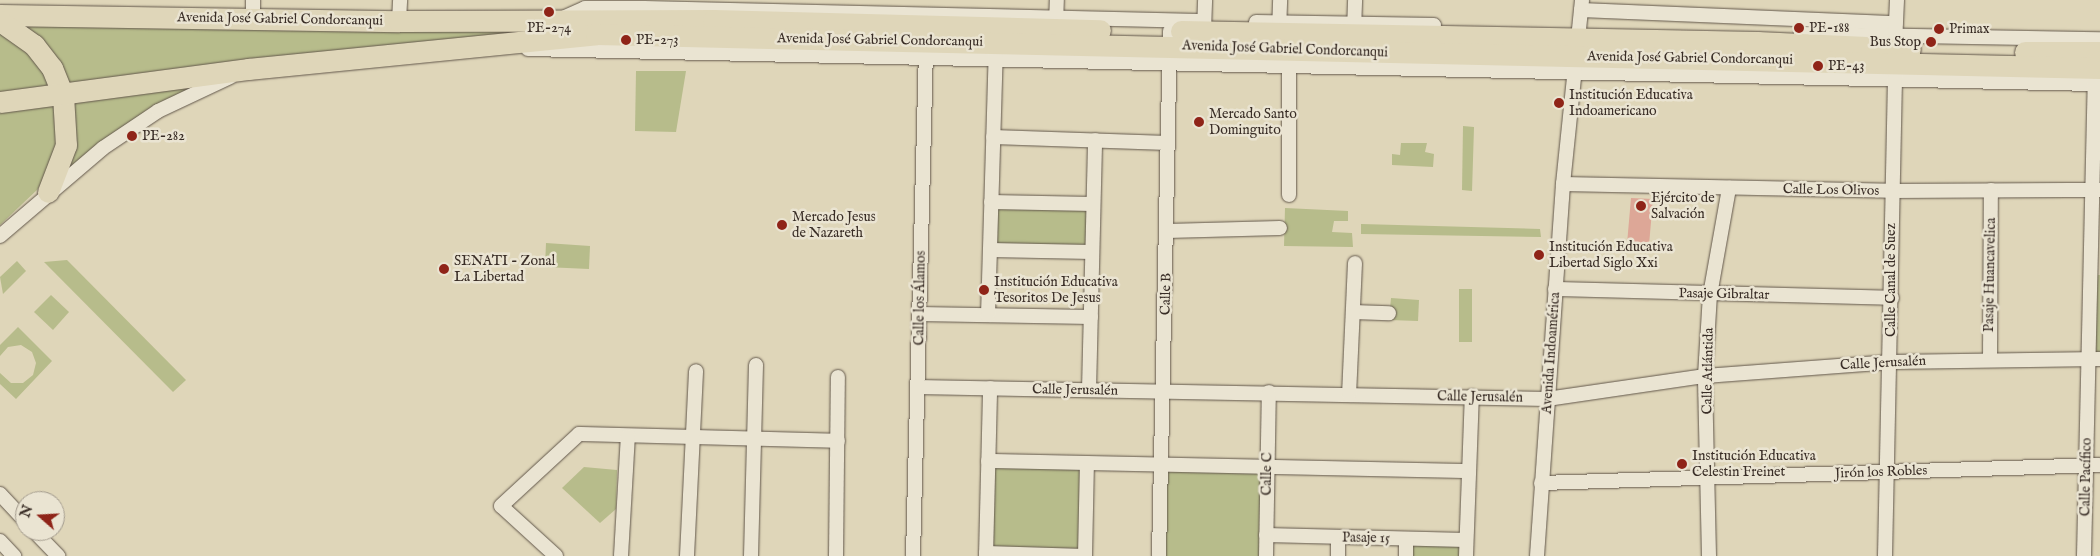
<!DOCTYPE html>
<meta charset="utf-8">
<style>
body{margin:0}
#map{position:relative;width:2100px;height:556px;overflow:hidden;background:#dfd6b9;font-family:"IM FELL English",serif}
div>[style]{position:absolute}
.green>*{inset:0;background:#b7bc8b}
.building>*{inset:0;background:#dda797}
.roads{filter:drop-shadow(0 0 1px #62574b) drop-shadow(0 0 1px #62574b)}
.minor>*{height:14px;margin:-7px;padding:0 7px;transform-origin:7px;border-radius:7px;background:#eae4d2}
.highway>*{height:21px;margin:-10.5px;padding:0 10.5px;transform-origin:10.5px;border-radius:10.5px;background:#dfd6b9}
.dots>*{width:14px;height:14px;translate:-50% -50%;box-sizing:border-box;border:2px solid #eae4d2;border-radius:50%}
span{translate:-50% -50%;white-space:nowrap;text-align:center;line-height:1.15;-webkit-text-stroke:5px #eae4d2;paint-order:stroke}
.street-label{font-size:14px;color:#392d26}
.poi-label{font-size:14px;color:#392d26}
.left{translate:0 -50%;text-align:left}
.right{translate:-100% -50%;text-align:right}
.north{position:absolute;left:15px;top:491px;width:50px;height:50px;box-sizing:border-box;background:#eae4d2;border:1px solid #a39b8d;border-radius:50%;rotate:289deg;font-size:14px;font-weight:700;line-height:20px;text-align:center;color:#392d26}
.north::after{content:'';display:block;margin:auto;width:18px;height:22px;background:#8f2418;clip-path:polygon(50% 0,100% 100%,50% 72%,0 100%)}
</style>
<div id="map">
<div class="green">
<div style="clip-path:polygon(17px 24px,580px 30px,67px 88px)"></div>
<div style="clip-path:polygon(0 29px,42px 66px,55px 91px,0 94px)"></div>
<div style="clip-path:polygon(636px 71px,686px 71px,676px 132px,635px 131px)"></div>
<div style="clip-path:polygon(214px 79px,151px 107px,65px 171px,76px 139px,70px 101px)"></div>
<div style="clip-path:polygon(55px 104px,56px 152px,38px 189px,0 225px,0 109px)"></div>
<div style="clip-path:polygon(1463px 126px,1474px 127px,1472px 191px,1462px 190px)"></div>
<div style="clip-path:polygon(1401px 143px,1427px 143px,1425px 152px,1434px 154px,1433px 167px,1392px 165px,1392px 154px,1400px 155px)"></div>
<div style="clip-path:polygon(997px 208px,1090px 209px,1089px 247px,996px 246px)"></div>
<div style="clip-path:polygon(1285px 208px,1348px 211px,1348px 221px,1334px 221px,1332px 232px,1352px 233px,1353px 247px,1284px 246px)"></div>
<div style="clip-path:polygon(1361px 224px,1540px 229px,1541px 237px,1361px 234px)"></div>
<div style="clip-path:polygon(546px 243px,590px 246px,589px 269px,545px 267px)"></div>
<div style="clip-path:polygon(67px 260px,186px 380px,173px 392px,44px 262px)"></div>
<div style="clip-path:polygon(17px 261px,26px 271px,3px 294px,0 277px)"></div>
<div style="clip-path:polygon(2091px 275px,2100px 275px,2100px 359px,2089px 360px)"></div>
<div style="clip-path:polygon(1459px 289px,1472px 289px,1472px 342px,1459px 342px)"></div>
<div style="clip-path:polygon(51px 295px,69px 312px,53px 330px,34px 312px)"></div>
<div style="clip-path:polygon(1391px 298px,1419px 300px,1418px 321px,1389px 320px)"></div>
<div style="clip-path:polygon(18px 327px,52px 361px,16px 399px,0 384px,0 373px,11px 383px,23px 383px,33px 375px,36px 363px,32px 352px,21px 345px,8px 347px,0 356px,0 345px)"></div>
<div style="clip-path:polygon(584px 467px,617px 470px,616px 509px,600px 523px,562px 488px)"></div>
<div style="clip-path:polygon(994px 467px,1082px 469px,1081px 551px,991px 549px)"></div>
<div style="clip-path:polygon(1164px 468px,1264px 470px,1261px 556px,1162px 556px)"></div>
<div style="clip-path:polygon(1410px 542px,1461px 543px,1461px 556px,1409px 556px)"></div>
</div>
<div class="building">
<div style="clip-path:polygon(1631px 198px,1653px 199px,1649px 245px,1627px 244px)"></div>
</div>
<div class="roads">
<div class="minor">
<div style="left:1581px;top:10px;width:315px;rotate:2.4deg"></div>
<div style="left:253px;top:17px;width:17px;rotate:-90deg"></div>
<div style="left:563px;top:18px;width:24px;rotate:-24deg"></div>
<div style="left:585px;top:8px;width:59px"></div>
<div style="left:644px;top:8px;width:555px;rotate:1.34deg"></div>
<div style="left:399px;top:21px;width:21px;rotate:-87deg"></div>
<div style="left:1256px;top:22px;width:178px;rotate:1deg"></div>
<div style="left:1056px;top:24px;width:24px;rotate:-88deg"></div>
<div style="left:1204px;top:31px;width:31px;rotate:-88deg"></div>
<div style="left:1354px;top:31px;width:31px;rotate:-88deg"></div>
<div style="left:1279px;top:32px;width:32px;rotate:-88deg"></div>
<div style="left:1801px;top:34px;width:299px;rotate:1deg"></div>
<div style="left:1895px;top:44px;width:44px;rotate:-87.4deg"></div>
<div style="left:528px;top:49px;width:1572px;rotate:1.28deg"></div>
<div style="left:993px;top:137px;width:175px;rotate:2deg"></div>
<div style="left:1563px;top:184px;width:328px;rotate:1.2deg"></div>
<div style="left:1891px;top:191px;width:209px;rotate:-0.3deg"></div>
<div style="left:1289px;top:195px;width:137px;rotate:-90deg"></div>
<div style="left:991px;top:202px;width:102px;rotate:1.1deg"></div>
<div style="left:1167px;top:231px;width:113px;rotate:-1.5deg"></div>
<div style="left:0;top:236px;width:135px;rotate:-40.5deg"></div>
<div style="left:103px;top:148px;width:66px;rotate:-33.9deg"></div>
<div style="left:158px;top:111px;width:80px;rotate:-25.3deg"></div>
<div style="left:990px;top:250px;width:102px;rotate:1.1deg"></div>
<div style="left:1555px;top:289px;width:337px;rotate:1.5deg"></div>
<div style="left:1353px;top:312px;width:36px;rotate:2deg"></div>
<div style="left:919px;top:314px;width:172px;rotate:1deg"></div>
<div style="left:988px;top:315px;width:262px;rotate:-88.3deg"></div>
<div style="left:1990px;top:360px;width:170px;rotate:-89.7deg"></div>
<div style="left:917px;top:387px;width:630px;rotate:1.09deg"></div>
<div style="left:1547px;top:399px;width:160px;rotate:-8.3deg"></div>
<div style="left:1705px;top:376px;width:187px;rotate:-4.3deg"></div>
<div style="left:1891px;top:362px;width:209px;rotate:-0.8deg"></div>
<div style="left:1089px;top:390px;width:250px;rotate:-88.6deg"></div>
<div style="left:1349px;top:395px;width:132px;rotate:-87.4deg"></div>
<div style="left:988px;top:461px;width:481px;rotate:1.2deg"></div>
<div style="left:1541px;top:483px;width:559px;rotate:-1.84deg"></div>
<div style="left:0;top:494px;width:37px;rotate:47deg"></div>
<div style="left:34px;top:531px;width:35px;rotate:46deg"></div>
<div style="left:1266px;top:535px;width:200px;rotate:1.4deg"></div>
<div style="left:0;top:541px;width:21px;rotate:47deg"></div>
<div style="left:986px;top:553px;width:99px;rotate:1.7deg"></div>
<div style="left:556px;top:556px;width:74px;rotate:-137.7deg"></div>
<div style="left:501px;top:506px;width:106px;rotate:-42.7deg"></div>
<div style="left:579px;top:434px;width:259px;rotate:1.5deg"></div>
<div style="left:621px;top:556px;width:120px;rotate:-86.7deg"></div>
<div style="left:687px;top:556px;width:185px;rotate:-87.2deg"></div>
<div style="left:751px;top:556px;width:191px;rotate:-88.5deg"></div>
<div style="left:836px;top:556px;width:179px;rotate:-89.4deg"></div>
<div style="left:913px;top:556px;width:507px;rotate:-88.53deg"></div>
<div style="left:986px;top:556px;width:168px;rotate:-88.6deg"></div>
<div style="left:1085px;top:556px;width:93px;rotate:-88.8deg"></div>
<div style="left:1159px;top:556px;width:525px;rotate:-88.8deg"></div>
<div style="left:1266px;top:556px;width:164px;rotate:-89deg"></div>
<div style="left:1338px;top:556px;width:19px;rotate:-90deg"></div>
<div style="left:1406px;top:556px;width:17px;rotate:-90deg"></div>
<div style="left:1466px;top:556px;width:160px;rotate:-87.9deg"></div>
<div style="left:1537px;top:556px;width:373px;rotate:-86deg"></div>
<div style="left:1563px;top:184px;width:185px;rotate:-84.1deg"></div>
<div style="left:1709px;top:556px;width:180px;rotate:-91.3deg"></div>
<div style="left:1705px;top:376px;width:81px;rotate:-86.5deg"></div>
<div style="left:1710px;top:295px;width:109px;rotate:-79.9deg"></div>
<div style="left:1885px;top:556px;width:483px;rotate:-88.8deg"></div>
<div style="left:2084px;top:556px;width:480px;rotate:-88.7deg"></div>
</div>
<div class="highway">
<div style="left:0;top:15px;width:399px;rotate:0.9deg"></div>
<div style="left:399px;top:21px;width:314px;rotate:-0.2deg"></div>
<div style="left:713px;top:20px;width:387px;rotate:1.5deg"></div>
<div style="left:0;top:21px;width:42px;rotate:35.2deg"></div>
<div style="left:34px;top:45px;width:29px;rotate:52deg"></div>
<div style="left:52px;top:68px;width:29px;rotate:68deg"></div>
<div style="left:63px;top:95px;width:50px;rotate:86.6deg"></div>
<div style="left:66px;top:145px;width:50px;rotate:111deg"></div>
<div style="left:1181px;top:31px;width:576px;rotate:1.09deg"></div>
<div style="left:1757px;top:42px;width:153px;rotate:2.6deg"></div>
<div style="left:2025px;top:52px;width:75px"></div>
<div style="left:0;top:102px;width:250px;rotate:-7.6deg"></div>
<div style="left:248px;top:69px;width:350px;rotate:-5.7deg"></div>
<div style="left:596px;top:34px;width:1504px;rotate:1.3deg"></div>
</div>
</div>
<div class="dots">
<div style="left:549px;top:12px;background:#8f2418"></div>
<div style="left:1799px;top:28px;background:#8f2418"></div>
<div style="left:1939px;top:29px;background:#8f2418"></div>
<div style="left:626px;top:40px;background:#8f2418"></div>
<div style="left:1931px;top:42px;background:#8f2418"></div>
<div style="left:1818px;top:66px;background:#8f2418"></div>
<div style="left:1559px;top:103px;background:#8f2418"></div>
<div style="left:1199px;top:122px;background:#8f2418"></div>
<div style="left:132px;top:136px;background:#8f2418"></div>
<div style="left:1641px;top:206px;background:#8f2418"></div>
<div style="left:782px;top:225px;background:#8f2418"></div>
<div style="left:1539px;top:255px;background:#8f2418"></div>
<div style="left:444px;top:269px;background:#8f2418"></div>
<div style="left:984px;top:290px;background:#8f2418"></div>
<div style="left:1682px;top:464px;background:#8f2418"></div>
</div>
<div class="street-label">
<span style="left:280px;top:19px;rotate:1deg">Avenida José Gabriel Condorcanqui</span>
<span style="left:880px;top:40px;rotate:1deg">Avenida José Gabriel Condorcanqui</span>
<span style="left:1285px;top:49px;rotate:2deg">Avenida José Gabriel Condorcanqui</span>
<span style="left:1690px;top:58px;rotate:1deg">Avenida José Gabriel Condorcanqui</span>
<span style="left:1831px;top:190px;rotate:1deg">Calle Los Olivos</span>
<span style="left:1990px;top:275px;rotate:-89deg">Pasaje Huancavelica</span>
<span style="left:1891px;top:280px;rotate:-90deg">Calle Canal de Suez</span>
<span style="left:1166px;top:294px;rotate:-89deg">Calle B</span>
<span style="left:1724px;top:294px;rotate:1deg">Pasaje Gibraltar</span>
<span style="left:920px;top:298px;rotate:-89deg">Calle los Álamos</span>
<span style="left:1551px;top:353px;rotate:-86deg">Avenida Indoamérica</span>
<span style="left:1883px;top:363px;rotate:-3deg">Calle Jerusalén</span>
<span style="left:1708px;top:371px;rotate:-89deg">Calle Atlántida</span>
<span style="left:1075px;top:390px;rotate:1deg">Calle Jerusalén</span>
<span style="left:1480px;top:397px;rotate:1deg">Calle Jerusalén</span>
<span style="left:1881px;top:472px;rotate:-2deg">Jirón los Robles</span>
<span style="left:1267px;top:474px;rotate:-89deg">Calle C</span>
<span style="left:2086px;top:477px;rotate:-89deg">Calle Pacífico</span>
<span style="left:1366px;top:538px;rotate:1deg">Pasaje 15</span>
</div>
<div class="poi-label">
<span style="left:549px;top:28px">PE-274</span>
<span class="left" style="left:1809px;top:28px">PE-188</span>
<span class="left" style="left:1949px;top:29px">Primax</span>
<span class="left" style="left:636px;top:40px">PE-273</span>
<span class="right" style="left:1921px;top:42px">Bus Stop</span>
<span class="left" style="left:1828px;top:66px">PE-43</span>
<span class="left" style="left:1569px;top:103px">Institución Educativa<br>Indoamericano</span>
<span class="left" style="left:1209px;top:122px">Mercado Santo<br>Dominguito</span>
<span class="left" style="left:142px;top:136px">PE-282</span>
<span class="left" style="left:1651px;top:206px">Ejército de<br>Salvación</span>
<span class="left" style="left:792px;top:225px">Mercado Jesus<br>de Nazareth</span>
<span class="left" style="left:1549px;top:255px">Institución Educativa<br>Libertad Siglo Xxi</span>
<span class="left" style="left:454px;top:269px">SENATI - Zonal<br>La Libertad</span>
<span class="left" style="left:994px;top:290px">Institución Educativa<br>Tesoritos De Jesus</span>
<span class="left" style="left:1692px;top:464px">Institución Educativa<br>Celestin Freinet</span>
</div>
<div class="north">N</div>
</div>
